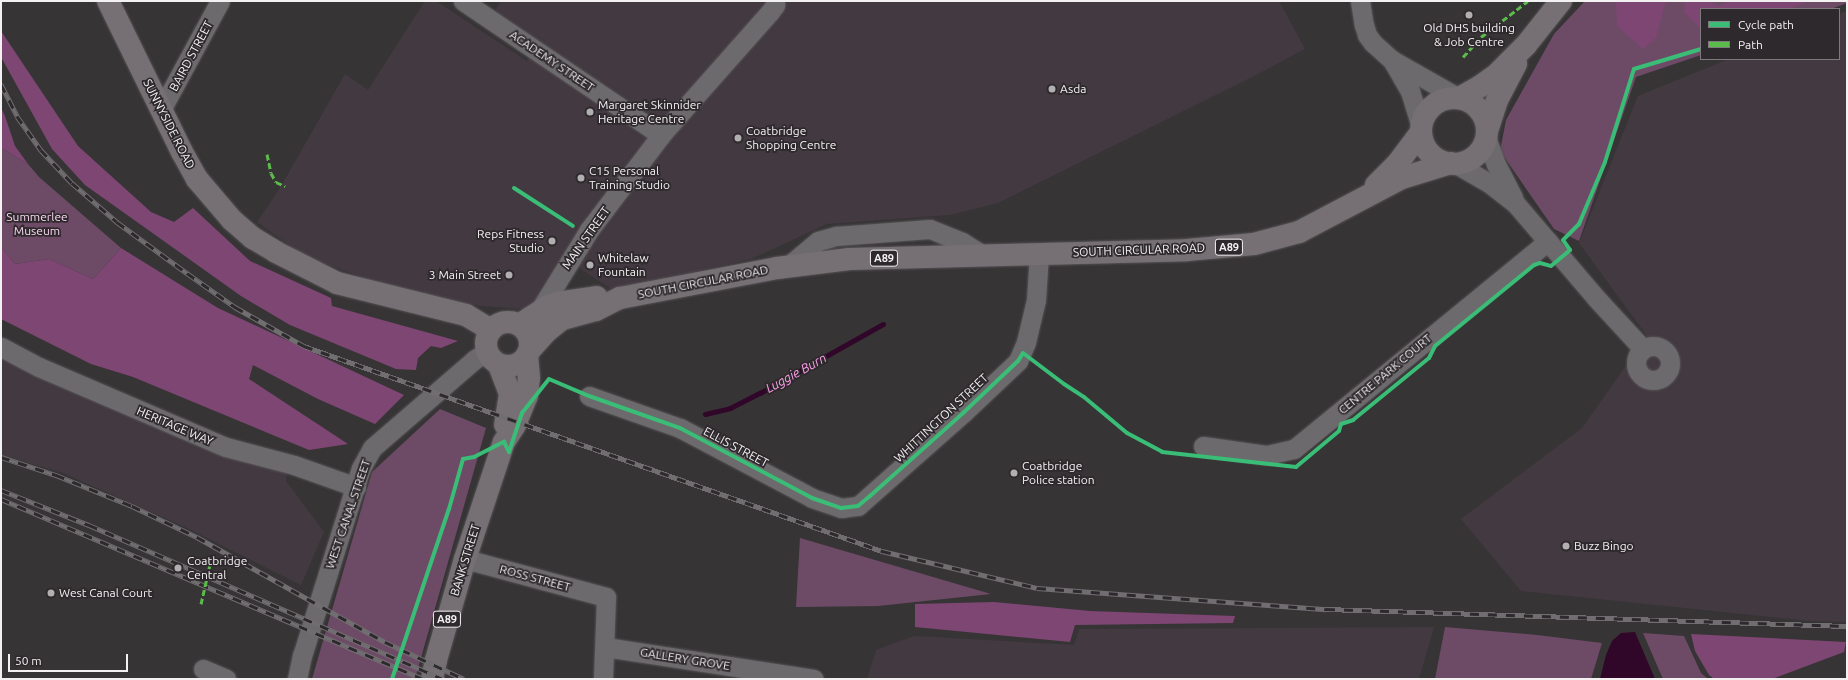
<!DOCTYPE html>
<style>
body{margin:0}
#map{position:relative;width:1848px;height:680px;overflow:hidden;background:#373436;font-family:Ubuntu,sans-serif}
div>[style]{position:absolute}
.built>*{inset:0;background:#433940}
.green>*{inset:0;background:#6d4b66}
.forest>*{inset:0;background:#7e4673}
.water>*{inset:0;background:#300729}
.stream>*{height:5px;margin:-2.5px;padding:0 2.5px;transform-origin:2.5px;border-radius:2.5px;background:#300729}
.roads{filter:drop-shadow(0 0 1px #565355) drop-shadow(0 0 1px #565355)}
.minor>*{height:19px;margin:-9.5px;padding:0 9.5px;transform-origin:9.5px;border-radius:9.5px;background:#6c6a6c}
.minor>.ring{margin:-9.5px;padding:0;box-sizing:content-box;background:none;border:19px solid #6c6a6c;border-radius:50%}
.major>*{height:22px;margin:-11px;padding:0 11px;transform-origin:11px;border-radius:11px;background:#767074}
.major>.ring{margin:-11px;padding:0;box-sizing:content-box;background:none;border:22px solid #767074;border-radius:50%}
.rail>*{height:4.5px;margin-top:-2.25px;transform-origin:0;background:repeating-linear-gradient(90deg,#2e292c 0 9px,#706e70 0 18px);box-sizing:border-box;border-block:1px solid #706e70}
.quiet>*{height:3px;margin-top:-1.5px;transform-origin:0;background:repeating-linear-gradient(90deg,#5cbc4b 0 6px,transparent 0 9px)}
.cycleway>*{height:4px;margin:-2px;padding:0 2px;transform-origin:2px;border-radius:2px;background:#3abd76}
.dots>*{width:11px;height:11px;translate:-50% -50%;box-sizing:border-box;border:2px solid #2e292c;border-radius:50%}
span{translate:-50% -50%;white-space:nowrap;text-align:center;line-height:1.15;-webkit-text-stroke:3.5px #2e292c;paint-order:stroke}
.shield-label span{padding:1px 3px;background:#2e292c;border:1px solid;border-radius:3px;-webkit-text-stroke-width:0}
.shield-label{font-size:11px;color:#f4f1f3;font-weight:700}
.poi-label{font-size:12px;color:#f4f1f3}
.left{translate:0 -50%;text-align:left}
.right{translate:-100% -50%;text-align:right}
.street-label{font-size:12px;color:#f4f1f3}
.park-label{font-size:12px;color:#fcd6f2}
.water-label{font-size:13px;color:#fca0e7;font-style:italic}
.frame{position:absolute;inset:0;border:2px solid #f4f1f3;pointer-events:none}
.legend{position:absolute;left:1700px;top:8px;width:140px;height:52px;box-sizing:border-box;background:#2e292c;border:1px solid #7d797c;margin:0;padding:5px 7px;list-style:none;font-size:12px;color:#f4f1f3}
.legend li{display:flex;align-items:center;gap:8px;height:20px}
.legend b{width:20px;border:1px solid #7d797c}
.scale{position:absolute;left:8px;top:654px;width:120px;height:18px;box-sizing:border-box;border:2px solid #f4f1f3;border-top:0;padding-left:5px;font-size:12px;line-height:14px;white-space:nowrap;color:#f4f1f3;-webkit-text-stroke:3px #2e292c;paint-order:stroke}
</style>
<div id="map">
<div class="built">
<div style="clip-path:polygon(425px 1px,436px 1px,527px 61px,540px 42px,495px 10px,501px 1px,1279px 1px,1305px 49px,1256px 75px,998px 203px,950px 215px,827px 224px,751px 259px,613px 290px,567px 260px,536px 310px,481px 306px,402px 291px,306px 257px,257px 222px,280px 188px,345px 74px,368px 90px)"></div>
<div style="clip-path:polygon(1847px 11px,1847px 622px,1810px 621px,1521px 591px,1461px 519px,1582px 428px,1647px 336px,1579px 243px,1638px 96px,1729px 59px,1839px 59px,1839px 14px)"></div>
<div style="clip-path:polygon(1px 350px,287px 469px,286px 481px,324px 532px,301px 585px,185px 527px,63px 473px,1px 455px)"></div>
<div style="clip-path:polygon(1434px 627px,1419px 679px,867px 679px,876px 650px,914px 636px,1074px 645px,1079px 629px)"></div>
</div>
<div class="green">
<div style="clip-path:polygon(1585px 1px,1847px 1px,1847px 3px,1831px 9px,1701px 9px,1701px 55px,1636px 77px,1579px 241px,1554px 229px,1500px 151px,1506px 120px,1554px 34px)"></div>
<div style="clip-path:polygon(1px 148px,28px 164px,39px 177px,121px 248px,93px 279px,49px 259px,15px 264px,1px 247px)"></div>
<div style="clip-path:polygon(440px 409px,486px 428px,415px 679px,312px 679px,372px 472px)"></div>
<div style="clip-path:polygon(800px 538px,991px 594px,878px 606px,796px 607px)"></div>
<div style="clip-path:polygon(1445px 627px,1537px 635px,1602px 643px,1591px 679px,1435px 679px)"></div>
<div style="clip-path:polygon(1643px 633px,1684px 636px,1701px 673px,1708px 679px,1663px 679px)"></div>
</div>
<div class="forest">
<div style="clip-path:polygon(1616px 1px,1666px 1px,1656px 38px,1643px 49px,1617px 26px)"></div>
<div style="clip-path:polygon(1685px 1px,1709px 1px,1718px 6px,1729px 1px,1809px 1px,1788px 9px,1701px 9px,1701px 29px,1684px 12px)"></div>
<div style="clip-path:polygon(1px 31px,78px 146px,151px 212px,174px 222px,193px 208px,250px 261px,331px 298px,332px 306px,458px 341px,441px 348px,431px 346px,418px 358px,416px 370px,396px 369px,290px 325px,241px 296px,85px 185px,52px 149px,1px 57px)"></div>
<div style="clip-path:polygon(1px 108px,5px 116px,15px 146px,28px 164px,1px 148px)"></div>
<div style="clip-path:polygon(1px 247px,15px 264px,49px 259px,93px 279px,121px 248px,218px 308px,404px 395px,375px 424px,318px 399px,253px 365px,249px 379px,348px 444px,309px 450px,133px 377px,91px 364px,1px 319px)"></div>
<div style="clip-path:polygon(994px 602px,1090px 611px,1235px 616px,1233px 623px,1075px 625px,1070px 642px,915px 627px,915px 604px)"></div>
<div style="clip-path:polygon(1691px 634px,1846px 642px,1844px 652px,1772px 679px,1714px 679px,1709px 675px,1695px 651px)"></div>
</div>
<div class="water">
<div style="clip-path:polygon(1635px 632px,1655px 679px,1600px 679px,1606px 655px,1612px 641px,1621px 633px)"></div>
</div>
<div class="stream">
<div style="left:705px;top:414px;width:26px;rotate:-13deg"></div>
<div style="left:730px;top:408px;width:34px;rotate:-27deg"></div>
<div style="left:760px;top:393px;width:141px;rotate:-29.3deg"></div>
</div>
<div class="roads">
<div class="minor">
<div style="left:463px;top:1px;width:239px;rotate:34.1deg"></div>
<div style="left:1360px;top:1px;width:24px;rotate:81deg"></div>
<div style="left:1364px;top:25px;width:10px;rotate:73deg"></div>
<div style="left:1367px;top:35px;width:10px;rotate:53deg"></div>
<div style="left:1373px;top:43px;width:25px;rotate:42deg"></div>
<div style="left:1392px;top:60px;width:77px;rotate:29.6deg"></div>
<div style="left:1392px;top:60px;width:36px;rotate:60deg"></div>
<div style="left:1410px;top:91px;width:39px;rotate:73deg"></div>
<div style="left:161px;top:110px;width:124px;rotate:-61.6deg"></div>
<div style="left:1486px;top:137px;width:29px;rotate:70deg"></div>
<div style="left:1496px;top:164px;width:38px;rotate:63deg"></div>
<div style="left:1456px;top:164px;width:38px;rotate:30deg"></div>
<div style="left:1489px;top:183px;width:33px;rotate:38deg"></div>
<div style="left:1515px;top:203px;width:125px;rotate:49.5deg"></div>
<div style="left:1596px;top:298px;width:69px;rotate:47.3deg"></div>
<div style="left:787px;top:267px;width:40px;rotate:-40deg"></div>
<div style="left:818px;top:241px;width:19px;rotate:-16deg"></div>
<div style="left:836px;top:236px;width:94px;rotate:-4.3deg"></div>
<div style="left:930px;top:229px;width:35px;rotate:22deg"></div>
<div style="left:962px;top:242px;width:22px;rotate:32deg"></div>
<div style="left:538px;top:313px;width:97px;rotate:-58.4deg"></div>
<div style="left:589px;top:230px;width:119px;rotate:-52.8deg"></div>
<div style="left:661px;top:135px;width:164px;rotate:-48.5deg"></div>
<div style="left:770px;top:12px;width:9px;rotate:-54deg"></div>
<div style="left:775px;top:5px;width:4px;rotate:-90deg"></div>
<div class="ring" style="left:1636px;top:346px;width:15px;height:15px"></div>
<div style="left:1px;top:347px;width:43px;rotate:27.8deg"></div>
<div style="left:39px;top:367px;width:203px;rotate:23.2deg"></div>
<div style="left:226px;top:447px;width:70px;rotate:14.8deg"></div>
<div style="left:294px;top:465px;width:66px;rotate:19.5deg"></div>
<div style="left:589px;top:396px;width:96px;rotate:19.4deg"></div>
<div style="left:680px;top:428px;width:149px;rotate:27.9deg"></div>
<div style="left:812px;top:498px;width:31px;rotate:19deg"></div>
<div style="left:841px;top:508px;width:17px;rotate:-7deg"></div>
<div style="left:858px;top:506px;width:140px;rotate:-41.5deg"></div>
<div style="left:963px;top:413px;width:76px;rotate:-43.4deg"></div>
<div style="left:1018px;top:361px;width:21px;rotate:-67deg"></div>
<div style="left:1026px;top:342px;width:43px;rotate:-76.6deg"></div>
<div style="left:1036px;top:300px;width:46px;rotate:-86.3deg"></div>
<div style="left:1203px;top:446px;width:65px;rotate:8deg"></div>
<div style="left:1267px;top:455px;width:28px;rotate:-13deg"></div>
<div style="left:1294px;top:449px;width:328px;rotate:-39.3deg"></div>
<div style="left:465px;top:559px;width:146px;rotate:15.1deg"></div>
<div style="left:606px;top:597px;width:82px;rotate:92.1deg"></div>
<div style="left:605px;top:647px;width:211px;rotate:8.7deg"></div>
<div style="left:203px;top:669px;width:25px;rotate:23deg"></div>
<div style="left:297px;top:679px;width:24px;rotate:-78deg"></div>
<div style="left:302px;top:656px;width:197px;rotate:-72.6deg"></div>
<div style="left:361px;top:468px;width:23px;rotate:-61deg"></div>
<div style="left:372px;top:448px;width:136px;rotate:-40.8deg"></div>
<div style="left:475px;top:359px;width:14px;rotate:-30deg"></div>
</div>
<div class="major">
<div style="left:108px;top:1px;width:168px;rotate:63.9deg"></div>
<div style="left:182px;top:152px;width:31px;rotate:61deg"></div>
<div style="left:197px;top:179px;width:54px;rotate:49.5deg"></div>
<div style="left:232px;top:220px;width:28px;rotate:41deg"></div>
<div style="left:253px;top:238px;width:27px;rotate:31deg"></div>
<div style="left:276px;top:252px;width:68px;rotate:26.9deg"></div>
<div style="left:337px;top:283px;width:133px;rotate:13.9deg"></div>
<div style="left:466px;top:315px;width:29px;rotate:31deg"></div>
<div style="left:1459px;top:98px;width:23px;rotate:-29deg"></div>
<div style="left:1479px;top:87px;width:19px;rotate:-35deg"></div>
<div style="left:1495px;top:76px;width:44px;rotate:-45deg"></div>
<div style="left:1526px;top:45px;width:56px;rotate:-51.5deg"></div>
<div class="ring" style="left:1421px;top:98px;width:44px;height:44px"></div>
<div style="left:1487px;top:131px;width:33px;rotate:-72deg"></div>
<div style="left:1497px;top:100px;width:41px;rotate:-62.2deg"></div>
<div style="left:1376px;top:185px;width:30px;rotate:-45deg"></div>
<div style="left:1397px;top:164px;width:40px;rotate:-53deg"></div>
<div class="ring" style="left:486px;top:322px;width:22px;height:22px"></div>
<div style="left:519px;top:325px;width:35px;rotate:-33deg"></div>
<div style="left:548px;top:306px;width:9px;rotate:-18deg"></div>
<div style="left:557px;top:303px;width:40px;rotate:-8.5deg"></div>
<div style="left:529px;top:351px;width:25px;rotate:-48deg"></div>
<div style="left:546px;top:332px;width:21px;rotate:-39deg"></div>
<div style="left:562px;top:319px;width:35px;rotate:-15deg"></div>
<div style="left:596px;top:310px;width:27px;rotate:-27deg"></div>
<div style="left:620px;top:298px;width:160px;rotate:-10.8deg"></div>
<div style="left:777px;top:268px;width:73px;rotate:-7.1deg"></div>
<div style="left:849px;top:259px;width:338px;rotate:-1.5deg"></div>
<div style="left:1187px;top:250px;width:67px;rotate:-5.1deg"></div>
<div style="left:1254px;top:244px;width:47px;rotate:-14.9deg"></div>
<div style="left:1299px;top:232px;width:116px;rotate:-27.7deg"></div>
<div style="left:1402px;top:178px;width:51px;rotate:-17deg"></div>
<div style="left:499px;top:365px;width:31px;rotate:69deg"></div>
<div style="left:510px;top:394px;width:31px;rotate:99deg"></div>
<div style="left:432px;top:679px;width:19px;rotate:-78deg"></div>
<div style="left:436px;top:660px;width:105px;rotate:-74deg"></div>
<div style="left:465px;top:559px;width:123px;rotate:-71.6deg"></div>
<div style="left:504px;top:442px;width:20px;rotate:-57deg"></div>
<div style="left:515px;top:425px;width:31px;rotate:-68deg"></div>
<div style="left:527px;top:396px;width:18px;rotate:-84deg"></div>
<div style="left:529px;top:378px;width:23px;rotate:-95deg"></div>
</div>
</div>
<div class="rail">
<div style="left:1px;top:84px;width:36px;rotate:63deg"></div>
<div style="left:17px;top:116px;width:42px;rotate:54.8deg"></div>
<div style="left:41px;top:150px;width:45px;rotate:46.8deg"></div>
<div style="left:72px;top:183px;width:60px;rotate:40.9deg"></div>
<div style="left:117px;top:222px;width:87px;rotate:36.1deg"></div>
<div style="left:187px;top:273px;width:59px;rotate:35.3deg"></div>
<div style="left:235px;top:307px;width:79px;rotate:29.5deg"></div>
<div style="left:304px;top:346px;width:613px;rotate:19.53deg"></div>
<div style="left:882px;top:551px;width:159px;rotate:13.4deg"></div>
<div style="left:1037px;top:588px;width:290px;rotate:4.2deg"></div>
<div style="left:1326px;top:609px;width:521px;rotate:1.87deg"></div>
<div style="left:1px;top:457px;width:58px;rotate:18.1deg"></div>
<div style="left:56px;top:475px;width:82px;rotate:22.2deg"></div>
<div style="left:132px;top:506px;width:72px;rotate:25.5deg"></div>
<div style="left:197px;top:537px;width:215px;rotate:29.2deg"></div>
<div style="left:385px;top:642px;width:87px;rotate:25.1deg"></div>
<div style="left:1px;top:490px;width:95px;rotate:21.7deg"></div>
<div style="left:89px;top:525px;width:387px;rotate:23.5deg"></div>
<div style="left:1px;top:499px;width:458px;rotate:23.1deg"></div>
</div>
<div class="quiet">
<div style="left:1463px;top:57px;width:27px;rotate:-48deg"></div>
<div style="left:1481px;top:37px;width:59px;rotate:-37.5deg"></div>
<div style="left:267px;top:154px;width:19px;rotate:78deg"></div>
<div style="left:271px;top:173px;width:10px;rotate:61deg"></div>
<div style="left:276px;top:182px;width:10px;rotate:24deg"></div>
<div style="left:201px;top:604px;width:45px;rotate:-77.2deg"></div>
</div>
<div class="cycleway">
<div style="left:514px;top:188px;width:70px;rotate:32.8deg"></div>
<div style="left:392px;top:679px;width:179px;rotate:-71.5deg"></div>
<div style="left:449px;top:509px;width:52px;rotate:-74.4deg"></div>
<div style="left:463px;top:459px;width:11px;rotate:-10deg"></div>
<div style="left:474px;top:457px;width:34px;rotate:-27deg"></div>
<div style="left:504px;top:442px;width:11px;rotate:63deg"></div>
<div style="left:509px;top:452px;width:41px;rotate:-71.6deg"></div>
<div style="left:522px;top:413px;width:43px;rotate:-51.5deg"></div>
<div style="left:549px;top:379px;width:43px;rotate:23deg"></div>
<div style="left:589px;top:396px;width:96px;rotate:19.4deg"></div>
<div style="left:680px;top:428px;width:149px;rotate:27.9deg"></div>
<div style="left:812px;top:498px;width:31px;rotate:19deg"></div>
<div style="left:841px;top:508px;width:17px;rotate:-7deg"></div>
<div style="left:858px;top:506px;width:16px;rotate:-40deg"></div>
<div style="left:870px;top:496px;width:125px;rotate:-41.7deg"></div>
<div style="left:963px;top:413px;width:76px;rotate:-43.4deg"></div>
<div style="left:1018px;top:361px;width:9px;rotate:-58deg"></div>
<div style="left:1023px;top:353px;width:51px;rotate:37.1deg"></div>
<div style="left:1064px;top:384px;width:24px;rotate:33deg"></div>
<div style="left:1084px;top:397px;width:56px;rotate:39.9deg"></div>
<div style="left:1127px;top:433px;width:40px;rotate:28deg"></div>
<div style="left:1162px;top:452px;width:135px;rotate:6.4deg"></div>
<div style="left:1296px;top:467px;width:56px;rotate:-39.9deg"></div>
<div style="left:1339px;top:431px;width:7px;rotate:-74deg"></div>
<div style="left:1341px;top:424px;width:13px;rotate:-18deg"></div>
<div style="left:1353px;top:420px;width:98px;rotate:-39.2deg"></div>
<div style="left:1429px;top:358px;width:13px;rotate:-63deg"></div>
<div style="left:1435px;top:346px;width:128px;rotate:-39.3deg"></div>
<div style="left:1534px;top:265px;width:6px;rotate:-18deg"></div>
<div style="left:1540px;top:263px;width:11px;rotate:15deg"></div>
<div style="left:1551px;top:266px;width:25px;rotate:-40deg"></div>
<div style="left:1570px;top:250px;width:12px;rotate:-125deg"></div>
<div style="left:1563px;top:240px;width:23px;rotate:-45deg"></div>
<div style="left:1579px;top:224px;width:67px;rotate:-67.2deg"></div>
<div style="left:1605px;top:162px;width:97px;rotate:-72.7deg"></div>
<div style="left:1634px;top:69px;width:70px;rotate:-16.6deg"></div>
</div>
<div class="dots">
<div style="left:1469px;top:15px;background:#b2afb1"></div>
<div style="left:1052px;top:89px;background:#b2afb1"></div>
<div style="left:590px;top:112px;background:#b2afb1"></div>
<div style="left:738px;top:138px;background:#b2afb1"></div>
<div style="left:581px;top:178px;background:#b2afb1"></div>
<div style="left:552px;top:241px;background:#b2afb1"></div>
<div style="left:590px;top:265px;background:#b2afb1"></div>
<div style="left:509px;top:275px;background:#b2afb1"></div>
<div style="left:1014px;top:473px;background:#b2afb1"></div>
<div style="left:1566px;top:546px;background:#b2afb1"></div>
<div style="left:178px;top:568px;background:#b2afb1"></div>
<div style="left:51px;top:593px;background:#b2afb1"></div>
</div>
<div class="shield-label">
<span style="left:1229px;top:247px">A89</span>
<span style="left:884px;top:258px">A89</span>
<span style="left:447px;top:619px">A89</span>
</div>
<div class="poi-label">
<span style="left:1469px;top:35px">Old DHS building<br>&amp; Job Centre</span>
<span class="left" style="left:1060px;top:89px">Asda</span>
<span class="left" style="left:598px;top:112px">Margaret Skinnider<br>Heritage Centre</span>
<span class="left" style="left:746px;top:138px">Coatbridge<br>Shopping Centre</span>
<span class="left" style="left:589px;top:178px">C15 Personal<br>Training Studio</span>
<span class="right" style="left:544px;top:241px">Reps Fitness<br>Studio</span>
<span class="left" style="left:598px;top:265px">Whitelaw<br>Fountain</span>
<span class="right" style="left:501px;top:275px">3 Main Street</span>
<span class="left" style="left:1022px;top:473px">Coatbridge<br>Police station</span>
<span class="left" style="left:1574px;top:546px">Buzz Bingo</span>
<span class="left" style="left:187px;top:568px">Coatbridge<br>Central</span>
<span class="left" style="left:59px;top:593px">West Canal Court</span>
</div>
<div class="street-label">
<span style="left:191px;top:56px;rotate:-62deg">BAIRD STREET</span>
<span style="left:552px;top:61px;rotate:34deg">ACADEMY STREET</span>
<span style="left:169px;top:124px;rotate:63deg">SUNNYSIDE ROAD</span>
<span style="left:586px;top:238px;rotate:-55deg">MAIN STREET</span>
<span style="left:1139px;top:250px;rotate:-2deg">SOUTH CIRCULAR ROAD</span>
<span style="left:703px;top:282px;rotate:-11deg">SOUTH CIRCULAR ROAD</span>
<span style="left:1385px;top:374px;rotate:-40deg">CENTRE PARK COURT</span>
<span style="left:941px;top:418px;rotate:-43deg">WHITTINGTON STREET</span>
<span style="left:175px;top:426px;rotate:23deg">HERITAGE WAY</span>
<span style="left:736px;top:447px;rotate:28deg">ELLIS STREET</span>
<span style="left:348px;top:514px;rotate:-71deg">WEST CANAL STREET</span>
<span style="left:465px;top:560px;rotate:-73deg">BANK STREET</span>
<span style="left:535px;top:578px;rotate:15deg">ROSS STREET</span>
<span style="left:685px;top:659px;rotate:9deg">GALLERY GROVE</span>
</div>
<div class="park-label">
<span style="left:37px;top:224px">Summerlee<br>Museum</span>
</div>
<div class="water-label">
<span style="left:796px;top:373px;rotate:-29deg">Luggie Burn</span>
</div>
<div class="frame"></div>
<ul class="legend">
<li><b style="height:5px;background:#3abd76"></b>Cycle path</li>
<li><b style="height:5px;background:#5cbc4b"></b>Path</li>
</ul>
<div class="scale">50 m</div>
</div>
